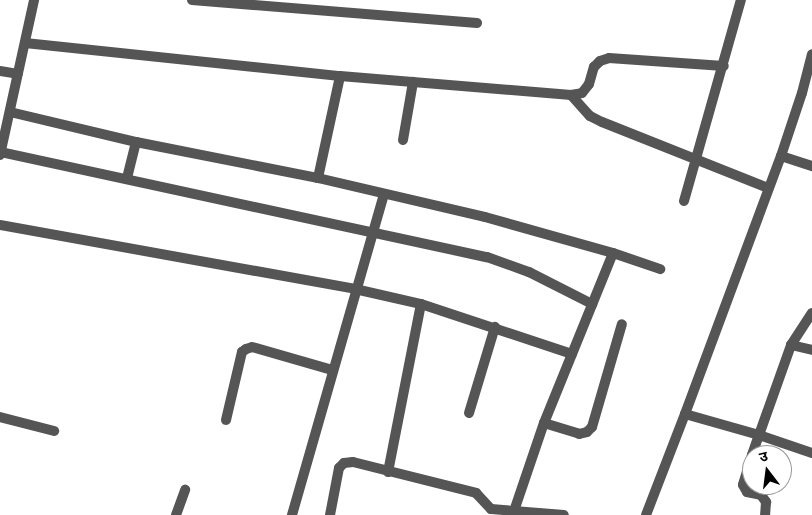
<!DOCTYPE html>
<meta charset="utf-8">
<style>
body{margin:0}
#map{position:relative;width:812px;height:515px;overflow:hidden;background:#fff;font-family:"Roboto Condensed","Noto Sans Devanagari",sans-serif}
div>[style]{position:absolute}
.minor>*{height:10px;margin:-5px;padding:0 5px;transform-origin:5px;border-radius:5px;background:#555}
span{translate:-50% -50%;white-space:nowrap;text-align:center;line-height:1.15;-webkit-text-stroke:4px #fff;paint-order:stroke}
.north{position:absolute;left:742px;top:445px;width:50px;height:50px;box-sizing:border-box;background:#fff;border:1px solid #999;border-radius:50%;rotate:345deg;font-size:14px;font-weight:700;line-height:20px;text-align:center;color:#000}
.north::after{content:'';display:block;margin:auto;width:18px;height:22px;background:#000;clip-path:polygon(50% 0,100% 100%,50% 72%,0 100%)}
</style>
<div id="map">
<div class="minor">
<div style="left:192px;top:0;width:286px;rotate:4.6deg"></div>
<div style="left:25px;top:43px;width:317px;rotate:6deg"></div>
<div style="left:0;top:71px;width:18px;rotate:9deg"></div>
<div style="left:571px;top:95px;width:28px;rotate:48deg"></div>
<div style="left:590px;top:116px;width:13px;rotate:27deg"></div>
<div style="left:602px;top:122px;width:179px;rotate:21.7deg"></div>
<div style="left:10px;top:112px;width:130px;rotate:13.4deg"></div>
<div style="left:136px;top:142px;width:186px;rotate:11.2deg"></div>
<div style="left:318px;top:178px;width:171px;rotate:13.1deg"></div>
<div style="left:485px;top:217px;width:133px;rotate:15.7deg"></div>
<div style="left:613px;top:253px;width:50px;rotate:18.8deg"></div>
<div style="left:403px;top:140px;width:59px;rotate:-80.2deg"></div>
<div style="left:0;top:152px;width:498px;rotate:12.2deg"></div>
<div style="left:487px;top:257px;width:45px;rotate:19.7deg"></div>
<div style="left:529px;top:272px;width:71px;rotate:26.9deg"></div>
<div style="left:0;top:155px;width:159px;rotate:-77.6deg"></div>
<div style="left:781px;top:156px;width:33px;rotate:18deg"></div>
<div style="left:127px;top:178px;width:37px;rotate:-76deg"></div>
<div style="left:318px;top:178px;width:104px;rotate:-77.8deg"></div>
<div style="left:340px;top:76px;width:232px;rotate:4.7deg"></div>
<div style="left:571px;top:95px;width:11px;rotate:-10deg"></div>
<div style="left:582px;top:93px;width:11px;rotate:-52deg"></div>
<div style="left:589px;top:84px;width:18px;rotate:-74deg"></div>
<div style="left:594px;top:67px;width:8px;rotate:-45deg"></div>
<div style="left:600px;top:61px;width:9px;rotate:-18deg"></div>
<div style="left:609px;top:58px;width:115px;rotate:4deg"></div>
<div style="left:684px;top:201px;width:209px;rotate:-74.2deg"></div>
<div style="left:0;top:225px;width:361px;rotate:10.2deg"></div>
<div style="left:355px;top:289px;width:68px;rotate:12.8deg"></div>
<div style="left:421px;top:304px;width:159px;rotate:18.3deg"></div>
<div style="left:791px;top:345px;width:22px;rotate:13deg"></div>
<div style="left:469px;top:413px;width:90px;rotate:-73.2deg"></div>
<div style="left:685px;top:414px;width:275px;rotate:-69.6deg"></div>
<div style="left:781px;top:156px;width:66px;rotate:-71.6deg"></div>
<div style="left:802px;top:93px;width:40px;rotate:-75.6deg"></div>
<div style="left:0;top:417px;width:56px;rotate:14.5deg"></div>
<div style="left:226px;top:420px;width:70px;rotate:-76.8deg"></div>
<div style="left:242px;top:352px;width:5px;rotate:-37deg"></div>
<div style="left:246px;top:349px;width:6px;rotate:-18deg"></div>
<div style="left:252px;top:347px;width:83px;rotate:16deg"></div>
<div style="left:544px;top:423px;width:37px;rotate:17deg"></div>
<div style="left:579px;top:434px;width:8px;rotate:-14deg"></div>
<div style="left:587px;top:432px;width:7px;rotate:-45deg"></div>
<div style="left:592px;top:427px;width:107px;rotate:-73.8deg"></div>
<div style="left:752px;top:455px;width:21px;rotate:-71deg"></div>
<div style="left:759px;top:435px;width:56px;rotate:18.8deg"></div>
<div style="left:752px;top:455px;width:31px;rotate:107deg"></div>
<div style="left:743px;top:485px;width:8px;rotate:60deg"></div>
<div style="left:747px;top:492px;width:14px;rotate:12deg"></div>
<div style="left:761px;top:495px;width:9px;rotate:54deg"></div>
<div style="left:766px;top:502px;width:13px;rotate:94deg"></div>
<div style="left:388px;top:472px;width:171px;rotate:-78.9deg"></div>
<div style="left:514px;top:511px;width:93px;rotate:-71.2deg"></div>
<div style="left:544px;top:423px;width:183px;rotate:-67.9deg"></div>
<div style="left:176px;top:515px;width:27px;rotate:-70deg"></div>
<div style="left:292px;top:515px;width:334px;rotate:-74deg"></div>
<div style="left:330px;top:515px;width:48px;rotate:-79.2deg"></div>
<div style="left:339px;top:468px;width:7px;rotate:-45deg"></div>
<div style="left:344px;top:463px;width:9px;rotate:-6deg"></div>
<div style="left:353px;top:462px;width:127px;rotate:14.1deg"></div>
<div style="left:476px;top:493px;width:22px;rotate:47deg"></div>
<div style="left:491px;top:509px;width:73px;rotate:4.7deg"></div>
<div style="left:646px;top:515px;width:108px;rotate:-68.9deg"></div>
<div style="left:685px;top:414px;width:77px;rotate:15.8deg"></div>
<div style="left:759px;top:435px;width:96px;rotate:-70.4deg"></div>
<div style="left:791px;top:345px;width:38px;rotate:-57deg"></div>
</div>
<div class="north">उ</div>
</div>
